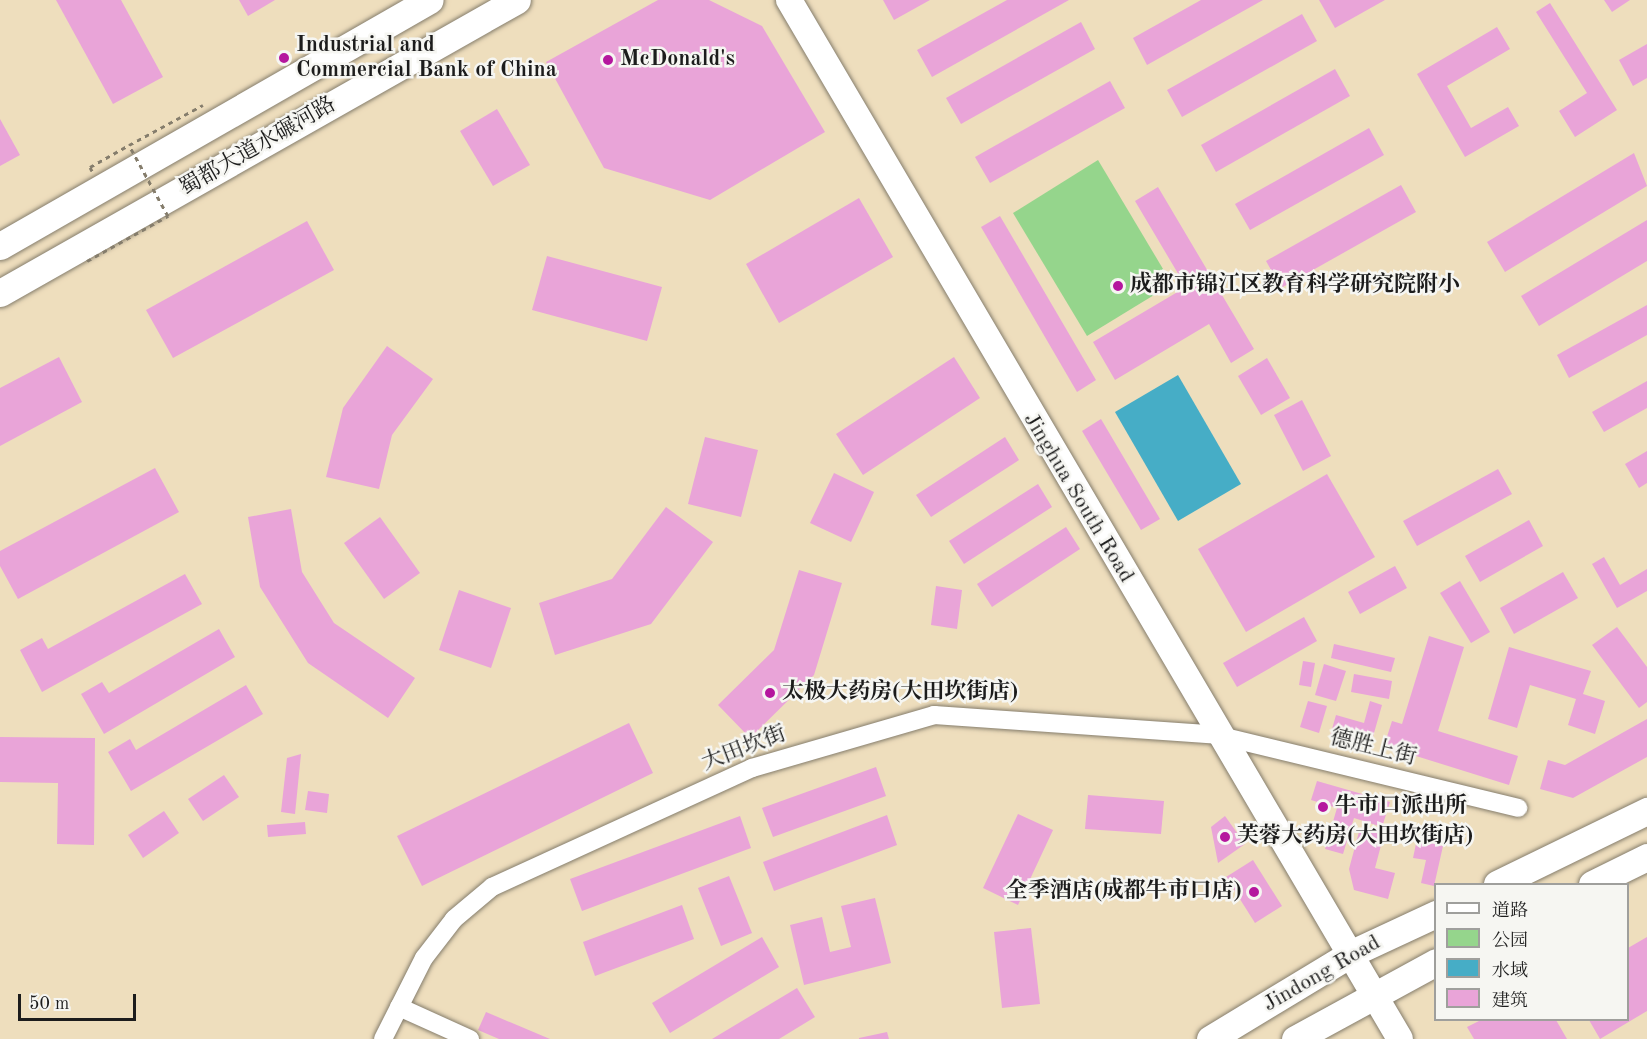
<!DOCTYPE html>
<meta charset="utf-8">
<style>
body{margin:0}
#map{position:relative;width:1647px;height:1039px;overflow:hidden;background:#eedebd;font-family:"Old Standard TT","Noto Serif SC",serif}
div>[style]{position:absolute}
.green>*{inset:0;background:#95d58c}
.water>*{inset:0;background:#46adc6}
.building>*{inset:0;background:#e9a4d8}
.path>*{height:3px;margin-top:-1.5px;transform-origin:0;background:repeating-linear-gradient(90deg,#857d6c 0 4.5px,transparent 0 9px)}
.roads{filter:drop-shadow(0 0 2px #857d6c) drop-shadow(0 0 2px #857d6c)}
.street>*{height:18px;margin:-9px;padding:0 9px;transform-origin:9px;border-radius:9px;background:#fff}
.secondary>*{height:26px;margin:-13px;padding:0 13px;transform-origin:13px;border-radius:13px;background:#fff}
.primary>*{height:27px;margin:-13.5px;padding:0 13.5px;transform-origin:13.5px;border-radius:13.5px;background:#fff}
.path-bridge>*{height:3px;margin-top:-1.5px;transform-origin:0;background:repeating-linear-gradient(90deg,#857d6c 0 4.5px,transparent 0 9px)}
.dots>*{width:16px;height:16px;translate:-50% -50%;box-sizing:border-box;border:3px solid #f6f6f2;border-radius:50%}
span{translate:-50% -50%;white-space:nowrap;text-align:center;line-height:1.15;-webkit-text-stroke:5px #f6f6f2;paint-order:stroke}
.poi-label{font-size:22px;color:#1c1c1c;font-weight:700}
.left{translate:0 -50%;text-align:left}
.right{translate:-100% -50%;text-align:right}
.street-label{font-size:22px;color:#1c1c1c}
.legend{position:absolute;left:1434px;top:883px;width:195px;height:138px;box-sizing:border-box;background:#f6f6f2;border:2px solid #9f9f9c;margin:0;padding:8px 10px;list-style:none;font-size:18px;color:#1c1c1c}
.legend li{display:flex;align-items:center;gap:12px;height:30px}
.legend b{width:30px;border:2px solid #9f9f9c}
.scale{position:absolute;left:18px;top:994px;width:118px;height:27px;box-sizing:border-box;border:3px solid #1c1c1c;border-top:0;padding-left:8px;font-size:18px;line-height:21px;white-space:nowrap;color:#1c1c1c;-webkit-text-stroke:4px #f6f6f2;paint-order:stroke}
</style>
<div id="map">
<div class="green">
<div style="clip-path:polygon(1098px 160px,1172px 284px,1087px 336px,1013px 213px)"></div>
</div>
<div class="water">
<div style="clip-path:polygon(1178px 375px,1241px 484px,1178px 521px,1115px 412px)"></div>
</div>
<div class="building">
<div style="clip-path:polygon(56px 0,121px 0,163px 77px,113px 104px)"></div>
<div style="clip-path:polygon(239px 0,275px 0,248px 16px)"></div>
<div style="clip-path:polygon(658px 0,709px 0,762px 26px,825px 132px,710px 200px,604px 168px,546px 62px)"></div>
<div style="clip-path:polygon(883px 0,930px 0,894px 20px)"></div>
<div style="clip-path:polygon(1007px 0,1069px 0,932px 77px,917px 50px)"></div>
<div style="clip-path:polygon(1201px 0,1263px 0,1147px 65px,1133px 38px)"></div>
<div style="clip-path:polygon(1319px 0,1385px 0,1335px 28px)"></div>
<div style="clip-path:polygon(1604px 0,1630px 0,1612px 12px)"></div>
<div style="clip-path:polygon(1550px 3px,1617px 110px,1575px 137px,1559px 111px,1587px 93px,1536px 12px)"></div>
<div style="clip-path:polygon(1302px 14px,1317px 41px,1182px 117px,1167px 90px)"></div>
<div style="clip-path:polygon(1081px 22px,1095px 49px,961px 124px,946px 98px)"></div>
<div style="clip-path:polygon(1497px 27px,1510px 49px,1447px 86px,1471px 128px,1508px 107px,1519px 126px,1465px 157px,1417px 74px)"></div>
<div style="clip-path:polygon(1647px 44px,1647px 78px,1633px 86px,1619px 60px)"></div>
<div style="clip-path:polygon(1335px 69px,1350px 96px,1216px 172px,1201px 145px)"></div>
<div style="clip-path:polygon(1110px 81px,1125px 108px,990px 183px,975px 157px)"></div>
<div style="clip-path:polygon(497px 109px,530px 165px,493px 186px,460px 131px)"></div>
<div style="clip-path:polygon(0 119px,20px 155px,0 166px)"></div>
<div style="clip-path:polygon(1369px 128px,1384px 155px,1250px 230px,1235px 204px)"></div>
<div style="clip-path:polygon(1634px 153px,1647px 186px,1505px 272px,1487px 242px)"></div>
<div style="clip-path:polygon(1401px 185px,1416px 212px,1281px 288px,1266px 261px)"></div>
<div style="clip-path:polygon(1158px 187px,1254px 349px,1231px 363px,1209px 324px,1115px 380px,1093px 342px,1186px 287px,1135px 201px)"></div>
<div style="clip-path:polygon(859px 198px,893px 257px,779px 323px,746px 264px)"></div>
<div style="clip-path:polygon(1000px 216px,1096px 380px,1077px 392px,981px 227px)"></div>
<div style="clip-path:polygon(1647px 220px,1647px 261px,1539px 326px,1521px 296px)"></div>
<div style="clip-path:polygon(307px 221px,334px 270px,173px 358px,146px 310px)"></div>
<div style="clip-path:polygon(547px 256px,662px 287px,647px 341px,532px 310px)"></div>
<div style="clip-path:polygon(1647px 305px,1647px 335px,1569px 378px,1557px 355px)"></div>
<div style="clip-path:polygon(387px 346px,433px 379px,392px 435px,379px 489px,326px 477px,343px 408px)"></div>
<div style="clip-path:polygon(59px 357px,82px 402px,0 446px,0 388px)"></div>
<div style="clip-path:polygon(954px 357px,980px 398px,863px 475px,836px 434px)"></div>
<div style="clip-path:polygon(1267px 358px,1290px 398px,1261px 415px,1238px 376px)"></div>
<div style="clip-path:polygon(1647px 381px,1647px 408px,1604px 432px,1592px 412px)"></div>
<div style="clip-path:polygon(1302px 400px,1331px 456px,1303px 471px,1274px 415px)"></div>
<div style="clip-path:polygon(1101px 419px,1160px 519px,1141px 530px,1082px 431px)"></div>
<div style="clip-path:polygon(705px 437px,758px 450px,741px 517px,688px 504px)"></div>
<div style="clip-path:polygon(1005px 437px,1019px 460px,931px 517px,916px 495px)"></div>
<div style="clip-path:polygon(1647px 451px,1647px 483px,1639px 488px,1625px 464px)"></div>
<div style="clip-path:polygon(155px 468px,179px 512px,18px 599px,0 566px,0 551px)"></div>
<div style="clip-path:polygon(1498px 469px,1512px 494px,1417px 546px,1403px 521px)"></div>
<div style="clip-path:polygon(834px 473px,874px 492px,851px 542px,810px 523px)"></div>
<div style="clip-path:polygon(1327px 474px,1375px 557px,1246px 632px,1198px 549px)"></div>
<div style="clip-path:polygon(1038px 484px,1052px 507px,964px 564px,949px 541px)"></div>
<div style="clip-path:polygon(666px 507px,713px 542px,651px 624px,555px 655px,539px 603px,612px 579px)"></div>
<div style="clip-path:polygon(291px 509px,302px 572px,334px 623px,415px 678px,388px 718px,308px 663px,260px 587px,248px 517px)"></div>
<div style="clip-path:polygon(380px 517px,420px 573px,384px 599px,344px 543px)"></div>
<div style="clip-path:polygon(1529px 520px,1543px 546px,1480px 582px,1465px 556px)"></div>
<div style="clip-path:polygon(1066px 527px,1080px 549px,992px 607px,977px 584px)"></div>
<div style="clip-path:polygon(1604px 557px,1620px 585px,1647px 569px,1647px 591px,1617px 608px,1592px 564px)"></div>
<div style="clip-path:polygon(1395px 566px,1407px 588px,1360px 614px,1348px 592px)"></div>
<div style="clip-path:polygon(799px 570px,842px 583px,814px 675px,750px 738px,718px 705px,774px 650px)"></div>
<div style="clip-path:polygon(1563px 572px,1578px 598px,1514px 634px,1500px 608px)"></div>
<div style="clip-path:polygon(185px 574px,202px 604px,42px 692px,20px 650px,42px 638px,48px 649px)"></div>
<div style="clip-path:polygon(1460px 581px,1490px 632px,1471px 643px,1440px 593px)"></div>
<div style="clip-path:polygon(936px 586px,962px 590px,957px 629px,931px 625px)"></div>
<div style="clip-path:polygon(459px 590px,511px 608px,491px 668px,439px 650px)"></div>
<div style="clip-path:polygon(1304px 617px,1317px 641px,1237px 687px,1223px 663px)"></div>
<div style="clip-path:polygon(1617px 627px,1647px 667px,1647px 702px,1639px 708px,1592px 645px)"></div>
<div style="clip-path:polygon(219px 629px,235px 657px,104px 734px,81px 694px,102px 682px,109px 693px)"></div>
<div style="clip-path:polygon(1429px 636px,1464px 647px,1438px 731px,1518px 756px,1509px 785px,1384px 746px,1392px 721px,1402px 724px)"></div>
<div style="clip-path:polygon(1334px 644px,1395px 658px,1391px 672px,1331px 658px)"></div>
<div style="clip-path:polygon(1509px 647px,1591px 671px,1583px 694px,1605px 701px,1595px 734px,1568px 725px,1576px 699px,1530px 685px,1517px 728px,1488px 719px)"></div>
<div style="clip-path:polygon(1303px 661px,1315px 663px,1311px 687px,1299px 685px)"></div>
<div style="clip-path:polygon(1324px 664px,1346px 671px,1336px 701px,1315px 695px)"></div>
<div style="clip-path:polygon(1354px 674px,1392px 681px,1389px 699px,1351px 692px)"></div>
<div style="clip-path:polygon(246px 685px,263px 714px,131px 791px,108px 752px,130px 739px,136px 750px)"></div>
<div style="clip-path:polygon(1308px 701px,1327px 706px,1319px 733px,1300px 727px)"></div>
<div style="clip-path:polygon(1370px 701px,1382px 705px,1370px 747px,1330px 736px,1336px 715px,1364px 723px)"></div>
<div style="clip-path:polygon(1647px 719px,1647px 757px,1573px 798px,1540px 789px,1548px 760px,1565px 765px)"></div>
<div style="clip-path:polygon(629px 723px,653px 773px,422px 886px,397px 836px)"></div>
<div style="clip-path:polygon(0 737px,95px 738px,94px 845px,57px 844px,58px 783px,0 782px)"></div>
<div style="clip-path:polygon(301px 754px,295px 814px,281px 812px,287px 758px)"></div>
<div style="clip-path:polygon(876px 767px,886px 796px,773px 837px,762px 808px)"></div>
<div style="clip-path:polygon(224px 775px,239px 797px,203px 821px,188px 799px)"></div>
<div style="clip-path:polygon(1317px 781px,1390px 802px,1382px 827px,1354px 818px,1343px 854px,1325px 849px,1337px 808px,1311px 800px)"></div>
<div style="clip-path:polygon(308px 791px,329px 794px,327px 813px,305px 810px)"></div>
<div style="clip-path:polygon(1088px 795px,1164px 801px,1161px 834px,1085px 829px)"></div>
<div style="clip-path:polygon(164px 811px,179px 833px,143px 858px,128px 835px)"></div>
<div style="clip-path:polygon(1018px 814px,1053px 830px,1018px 905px,983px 888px)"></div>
<div style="clip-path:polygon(887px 815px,897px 845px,774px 891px,763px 862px)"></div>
<div style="clip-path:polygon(740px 816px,751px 848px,582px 911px,570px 879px)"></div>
<div style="clip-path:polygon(1225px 816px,1245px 844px,1218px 863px,1211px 827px)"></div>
<div style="clip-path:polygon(305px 822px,306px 834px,268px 837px,267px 825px)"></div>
<div style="clip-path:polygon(1360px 828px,1384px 834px,1375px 868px,1395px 873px,1388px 899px,1354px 890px,1349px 869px)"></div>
<div style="clip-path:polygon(1417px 839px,1443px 846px,1434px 886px,1421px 883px,1426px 860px,1413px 858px)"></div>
<div style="clip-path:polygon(1253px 860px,1282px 906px,1255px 923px,1226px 877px)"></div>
<div style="clip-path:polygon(729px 876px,752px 933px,721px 946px,698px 888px)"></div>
<div style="clip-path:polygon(875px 898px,891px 963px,804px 985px,790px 925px,822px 917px,830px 952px,851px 947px,841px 906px)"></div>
<div style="clip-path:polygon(682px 905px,694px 939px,595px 976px,583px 942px)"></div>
<div style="clip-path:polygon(1031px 928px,1040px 1004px,1002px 1008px,994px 932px)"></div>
<div style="clip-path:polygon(762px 937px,779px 967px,670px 1033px,652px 1003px)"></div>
<div style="clip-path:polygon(1647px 937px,1647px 1011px,1600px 1039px,1589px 1020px,1628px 1020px,1628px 948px)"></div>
<div style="clip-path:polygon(797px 988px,815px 1017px,779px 1039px,712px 1039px)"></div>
<div style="clip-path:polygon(486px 1012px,550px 1039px,499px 1039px,478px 1030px)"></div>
<div style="clip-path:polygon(1481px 1020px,1556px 1020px,1567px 1039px,1474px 1039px,1467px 1027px)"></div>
<div style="clip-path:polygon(887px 1032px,889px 1039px,859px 1039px,859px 1038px)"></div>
</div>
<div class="path">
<div style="left:92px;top:171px;width:4px;rotate:-117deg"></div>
<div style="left:90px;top:167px;width:45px;rotate:-29.4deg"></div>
</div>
<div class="roads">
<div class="street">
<div style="left:399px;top:1007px;width:78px;rotate:24.3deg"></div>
<div style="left:383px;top:1039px;width:91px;rotate:-63.2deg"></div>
<div style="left:424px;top:958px;width:49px;rotate:-52.4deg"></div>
<div style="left:454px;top:919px;width:50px;rotate:-40.1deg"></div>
<div style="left:492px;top:887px;width:286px;rotate:-24.6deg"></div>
<div style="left:752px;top:768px;width:190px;rotate:-16.2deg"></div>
<div style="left:934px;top:715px;width:284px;rotate:4deg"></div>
<div style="left:1217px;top:735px;width:310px;rotate:13.6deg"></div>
</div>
<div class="secondary">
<div style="left:789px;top:0;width:1205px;rotate:59.54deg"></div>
</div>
<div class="primary">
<div style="left:0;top:246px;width:495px;rotate:-29.8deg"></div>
<div style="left:0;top:293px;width:594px;rotate:-29.54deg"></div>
<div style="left:1497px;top:884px;width:167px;rotate:-26deg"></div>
<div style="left:1592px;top:884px;width:61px;rotate:-26.1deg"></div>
<div style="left:1210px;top:1039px;width:166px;rotate:-31.2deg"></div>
<div style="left:1352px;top:953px;width:93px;rotate:-24.9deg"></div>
<div style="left:1295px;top:1039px;width:161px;rotate:-28.6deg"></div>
</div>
</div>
<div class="path-bridge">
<div style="left:87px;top:261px;width:93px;rotate:-29.1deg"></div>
<div style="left:168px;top:216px;width:81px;rotate:-118.8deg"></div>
<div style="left:129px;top:145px;width:84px;rotate:-28.4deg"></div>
</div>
<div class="dots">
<div style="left:284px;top:58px;background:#b5179e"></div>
<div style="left:608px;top:60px;background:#b5179e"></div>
<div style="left:1118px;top:286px;background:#b5179e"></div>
<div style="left:770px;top:693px;background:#b5179e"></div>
<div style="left:1323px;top:807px;background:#b5179e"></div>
<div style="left:1225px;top:837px;background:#b5179e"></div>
<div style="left:1254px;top:892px;background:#b5179e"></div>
</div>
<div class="poi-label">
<span class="left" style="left:296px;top:58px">Industrial and<br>Commercial Bank of China</span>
<span class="left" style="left:620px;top:60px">McDonald's</span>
<span class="left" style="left:1130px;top:286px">成都市锦江区教育科学研究院附小</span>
<span class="left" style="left:782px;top:693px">太极大药房(大田坎街店)</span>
<span class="left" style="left:1335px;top:807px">牛市口派出所</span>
<span class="left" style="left:1237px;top:837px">芙蓉大药房(大田坎街店)</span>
<span class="right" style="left:1242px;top:892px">全季酒店(成都牛市口店)</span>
</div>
<div class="street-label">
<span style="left:258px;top:147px;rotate:-30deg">蜀都大道水碾河路</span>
<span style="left:1078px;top:498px;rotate:59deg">Jinghua South Road</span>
<span style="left:1373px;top:748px;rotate:14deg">德胜上街</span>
<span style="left:744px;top:749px;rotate:-21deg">大田坎街</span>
<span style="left:1322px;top:974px;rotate:-30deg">Jindong Road</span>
</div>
<ul class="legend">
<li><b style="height:8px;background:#fff"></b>道路</li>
<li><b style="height:16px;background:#95d58c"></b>公园</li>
<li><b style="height:16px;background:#46adc6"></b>水域</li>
<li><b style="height:16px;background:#e9a4d8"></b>建筑</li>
</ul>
<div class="scale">50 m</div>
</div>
